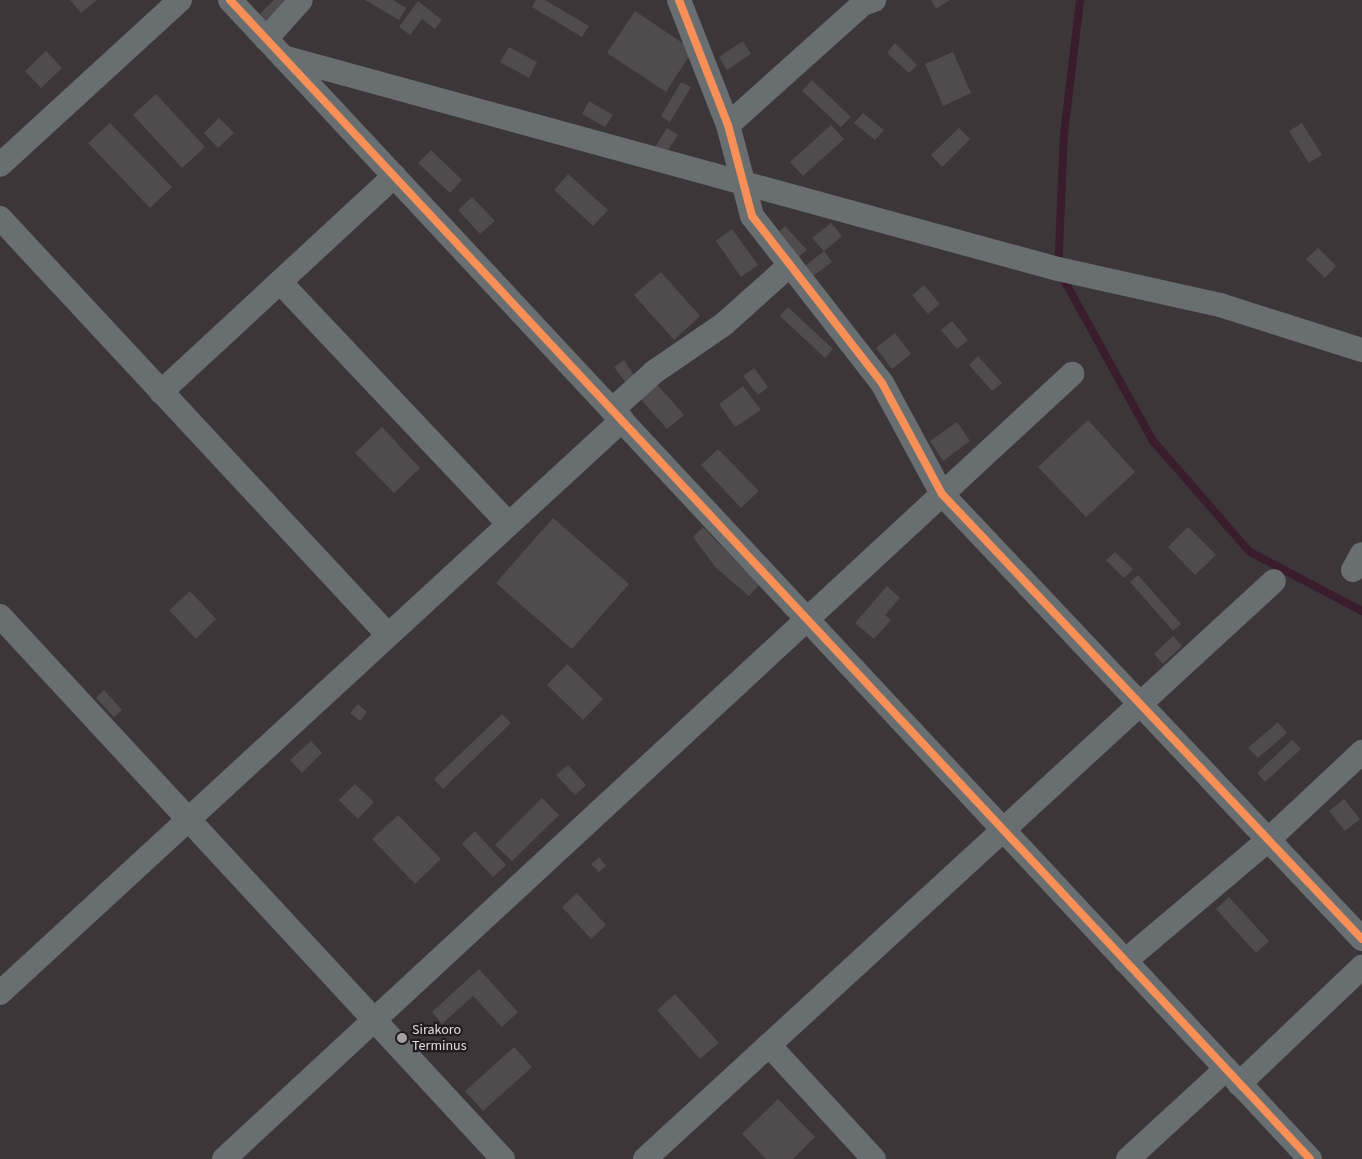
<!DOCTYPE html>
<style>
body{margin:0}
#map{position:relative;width:1362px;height:1159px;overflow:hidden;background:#3c3639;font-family:"Source Sans 3",sans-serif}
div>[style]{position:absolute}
.stream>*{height:8px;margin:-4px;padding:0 4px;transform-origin:4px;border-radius:4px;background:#391d2d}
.building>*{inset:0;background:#504b4d}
.minor>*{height:24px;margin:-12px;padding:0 12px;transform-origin:12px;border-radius:12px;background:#696e71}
.cycleway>*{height:8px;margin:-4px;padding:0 4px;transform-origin:4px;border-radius:4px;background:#f78f57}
.dots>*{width:14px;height:14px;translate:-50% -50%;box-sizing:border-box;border:2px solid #221c1f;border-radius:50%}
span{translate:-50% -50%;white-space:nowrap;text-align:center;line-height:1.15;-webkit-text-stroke:4.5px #221c1f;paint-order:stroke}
.poi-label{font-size:14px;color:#e2dade}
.left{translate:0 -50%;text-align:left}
</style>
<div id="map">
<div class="stream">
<div style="left:1080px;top:0;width:135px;rotate:96.8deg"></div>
<div style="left:1064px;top:134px;width:135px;rotate:92.5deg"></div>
<div style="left:1058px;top:269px;width:196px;rotate:61.1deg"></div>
<div style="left:1153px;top:441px;width:147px;rotate:48.9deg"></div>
<div style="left:1250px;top:552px;width:127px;rotate:27.8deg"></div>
</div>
<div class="building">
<div style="clip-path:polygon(70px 0,97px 0,81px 13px)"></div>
<div style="clip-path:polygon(274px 0,287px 0,261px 25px,255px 19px)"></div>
<div style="clip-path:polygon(365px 0,393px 0,406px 8px,399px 20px)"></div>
<div style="clip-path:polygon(536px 0,545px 0,589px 26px,582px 37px,532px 7px)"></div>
<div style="clip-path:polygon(931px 0,950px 0,936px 9px)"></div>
<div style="clip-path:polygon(418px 1px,442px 20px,435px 29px,422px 19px,410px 35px,399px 27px)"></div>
<div style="clip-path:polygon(635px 11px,693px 50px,666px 92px,607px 53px)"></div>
<div style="clip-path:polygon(743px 41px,751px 54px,727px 70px,719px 57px)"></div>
<div style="clip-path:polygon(895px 43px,917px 65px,909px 73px,887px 53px)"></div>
<div style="clip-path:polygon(509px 47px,537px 62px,529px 78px,500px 62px)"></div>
<div style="clip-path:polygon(46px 51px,62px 68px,41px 88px,25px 71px)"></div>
<div style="clip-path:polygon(953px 52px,971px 93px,943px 106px,925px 64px)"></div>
<div style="clip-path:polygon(812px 80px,851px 117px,841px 127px,802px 91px)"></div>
<div style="clip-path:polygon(681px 82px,691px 87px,670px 122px,661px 116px)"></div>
<div style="clip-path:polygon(156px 94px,205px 147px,182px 168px,133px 115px)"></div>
<div style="clip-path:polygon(589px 101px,613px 115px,605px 127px,582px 114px)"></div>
<div style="clip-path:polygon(863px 113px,884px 130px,875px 140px,854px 123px)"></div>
<div style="clip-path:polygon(219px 118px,234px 133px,218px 148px,204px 133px)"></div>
<div style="clip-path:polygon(110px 123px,172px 187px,150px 208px,88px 143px)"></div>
<div style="clip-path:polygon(1302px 123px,1322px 155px,1309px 163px,1289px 131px)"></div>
<div style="clip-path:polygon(831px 125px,844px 139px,803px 176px,790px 162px)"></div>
<div style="clip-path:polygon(667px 128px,678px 135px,664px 156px,653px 150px)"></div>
<div style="clip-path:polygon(959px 128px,970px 139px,942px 167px,931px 155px)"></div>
<div style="clip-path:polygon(431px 150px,462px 180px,450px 193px,418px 163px)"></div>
<div style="clip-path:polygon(568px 174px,608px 210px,593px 226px,554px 190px)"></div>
<div style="clip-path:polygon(472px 197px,495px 221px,480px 234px,458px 210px)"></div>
<div style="clip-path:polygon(831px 223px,842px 236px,824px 251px,812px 238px)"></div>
<div style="clip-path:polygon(785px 226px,807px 250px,793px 262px,772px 238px)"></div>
<div style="clip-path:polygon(732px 229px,758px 265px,741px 277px,716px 241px)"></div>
<div style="clip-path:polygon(1318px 248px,1336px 266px,1325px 278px,1306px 259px)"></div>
<div style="clip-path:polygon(824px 251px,832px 262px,808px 280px,800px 270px)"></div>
<div style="clip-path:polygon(661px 272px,700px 316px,674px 340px,634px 295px)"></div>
<div style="clip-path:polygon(924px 285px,940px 304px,928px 314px,912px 295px)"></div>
<div style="clip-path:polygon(788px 307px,833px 349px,825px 358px,780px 316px)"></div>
<div style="clip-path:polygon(952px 321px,968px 340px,957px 349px,941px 330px)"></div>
<div style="clip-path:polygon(895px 333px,911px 354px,892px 369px,876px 348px)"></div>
<div style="clip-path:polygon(978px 356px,1002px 383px,992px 391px,969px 365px)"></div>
<div style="clip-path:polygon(624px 360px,635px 377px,626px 383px,614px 367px)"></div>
<div style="clip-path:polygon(754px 368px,768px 387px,758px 395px,743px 376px)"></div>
<div style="clip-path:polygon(655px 382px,684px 415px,667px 429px,639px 397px)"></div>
<div style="clip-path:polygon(743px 386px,761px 410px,735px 427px,719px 404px)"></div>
<div style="clip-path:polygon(1088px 420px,1135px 472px,1086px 517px,1038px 467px)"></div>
<div style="clip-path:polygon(957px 422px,970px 441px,943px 461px,930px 441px)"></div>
<div style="clip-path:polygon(382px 427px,420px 468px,394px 493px,355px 453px)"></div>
<div style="clip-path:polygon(718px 449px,759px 491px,741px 508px,701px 465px)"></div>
<div style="clip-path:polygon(553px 518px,629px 584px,572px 649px,496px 583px)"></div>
<div style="clip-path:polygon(703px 527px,759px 585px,749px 596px,716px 568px,693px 537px)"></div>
<div style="clip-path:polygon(1188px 527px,1216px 555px,1195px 575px,1168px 547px)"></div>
<div style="clip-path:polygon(1115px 552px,1133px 569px,1124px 578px,1106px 560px)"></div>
<div style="clip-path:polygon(1138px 575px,1181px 624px,1173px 631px,1130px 582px)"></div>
<div style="clip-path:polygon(887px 586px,900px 598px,885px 615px,891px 620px,874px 639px,855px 623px)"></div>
<div style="clip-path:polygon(190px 591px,216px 619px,196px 639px,169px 610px)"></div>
<div style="clip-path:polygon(1173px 636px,1182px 646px,1163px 664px,1154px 654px)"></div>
<div style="clip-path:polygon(567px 664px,603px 699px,583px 720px,547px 685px)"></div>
<div style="clip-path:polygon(104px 690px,122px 710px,114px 717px,96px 698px)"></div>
<div style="clip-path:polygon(358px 704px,367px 712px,360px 721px,350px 713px)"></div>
<div style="clip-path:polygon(502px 714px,511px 723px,443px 789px,434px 779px)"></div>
<div style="clip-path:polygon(1278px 722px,1287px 733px,1258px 758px,1248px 748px)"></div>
<div style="clip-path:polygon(1292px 740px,1301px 749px,1265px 782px,1257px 773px)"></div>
<div style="clip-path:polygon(311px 741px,322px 753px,302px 773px,290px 760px)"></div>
<div style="clip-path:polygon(568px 765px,586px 785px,575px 795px,556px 775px)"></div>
<div style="clip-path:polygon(355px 784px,374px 802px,358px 819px,339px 800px)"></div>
<div style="clip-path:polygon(542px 798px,559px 815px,512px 861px,495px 845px)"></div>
<div style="clip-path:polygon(1344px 799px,1360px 819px,1345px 831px,1329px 811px)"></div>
<div style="clip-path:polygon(398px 815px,441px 859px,415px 884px,372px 839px)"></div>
<div style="clip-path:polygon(475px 831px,506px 865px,493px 877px,462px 844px)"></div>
<div style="clip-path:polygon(599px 857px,606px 866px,599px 872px,591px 864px)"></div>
<div style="clip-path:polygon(577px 893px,606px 925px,591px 939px,562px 907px)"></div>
<div style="clip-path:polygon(1229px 897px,1269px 941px,1256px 953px,1216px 909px)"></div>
<div style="clip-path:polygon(479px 969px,518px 1012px,502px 1027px,473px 996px,442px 1024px,432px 1012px)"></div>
<div style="clip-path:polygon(675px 994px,719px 1043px,700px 1059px,657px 1010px)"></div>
<div style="clip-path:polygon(514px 1047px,532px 1067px,483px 1111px,465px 1091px)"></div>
<div style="clip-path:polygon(778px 1099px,815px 1137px,793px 1159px,766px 1159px,742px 1134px)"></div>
</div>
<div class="minor">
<div style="left:230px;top:0;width:1584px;rotate:47.02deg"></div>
<div style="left:679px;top:0;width:134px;rotate:68.6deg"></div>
<div style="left:728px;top:125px;width:94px;rotate:75.2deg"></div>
<div style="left:752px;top:216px;width:212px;rotate:52.1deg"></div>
<div style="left:882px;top:383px;width:126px;rotate:61.6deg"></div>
<div style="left:942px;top:494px;width:612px;rotate:46.66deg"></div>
<div style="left:266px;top:39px;width:52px;rotate:-48.1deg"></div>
<div style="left:283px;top:57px;width:803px;rotate:15.3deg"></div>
<div style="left:1058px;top:269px;width:166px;rotate:12.5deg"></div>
<div style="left:1220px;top:305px;width:149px;rotate:17.6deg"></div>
<div style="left:728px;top:125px;width:181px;rotate:-41.9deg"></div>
<div style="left:863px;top:4px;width:12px;rotate:-20deg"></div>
<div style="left:0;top:165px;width:244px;rotate:-42.5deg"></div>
<div style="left:0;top:218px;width:570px;rotate:47.06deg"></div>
<div style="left:280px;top:282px;width:333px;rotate:46.6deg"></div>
<div style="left:161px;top:392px;width:318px;rotate:-42.8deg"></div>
<div style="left:612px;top:410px;width:57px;rotate:-42.1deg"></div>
<div style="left:654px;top:372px;width:85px;rotate:-34.4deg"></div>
<div style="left:724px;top:324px;width:89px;rotate:-41.8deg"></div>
<div style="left:1353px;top:570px;width:18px;rotate:-61deg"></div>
<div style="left:0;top:616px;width:740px;rotate:47.19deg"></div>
<div style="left:1125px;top:961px;width:187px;rotate:-40.2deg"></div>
<div style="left:1268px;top:840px;width:129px;rotate:-43.1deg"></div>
<div style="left:0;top:993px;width:846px;rotate:-42.65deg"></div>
<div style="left:769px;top:1045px;width:155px;rotate:47.4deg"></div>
<div style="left:1239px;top:1084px;width:170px;rotate:-43.6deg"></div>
<div style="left:224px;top:1159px;width:1156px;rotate:-42.79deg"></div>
<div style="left:645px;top:1159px;width:854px;rotate:-42.58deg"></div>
<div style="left:1128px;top:1159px;width:133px;rotate:-42.6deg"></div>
</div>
<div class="cycleway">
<div style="left:230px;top:0;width:1584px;rotate:47.02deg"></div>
<div style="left:679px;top:0;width:134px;rotate:68.6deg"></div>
<div style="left:728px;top:125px;width:94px;rotate:75.2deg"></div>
<div style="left:752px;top:216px;width:212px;rotate:52.1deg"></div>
<div style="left:882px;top:383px;width:126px;rotate:61.6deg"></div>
<div style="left:942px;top:494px;width:612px;rotate:46.66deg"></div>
</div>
<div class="dots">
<div style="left:402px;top:1038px;background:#a8a1a4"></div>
</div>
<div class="poi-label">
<span class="left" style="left:412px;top:1038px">Sirakoro<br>Terminus</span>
</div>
</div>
